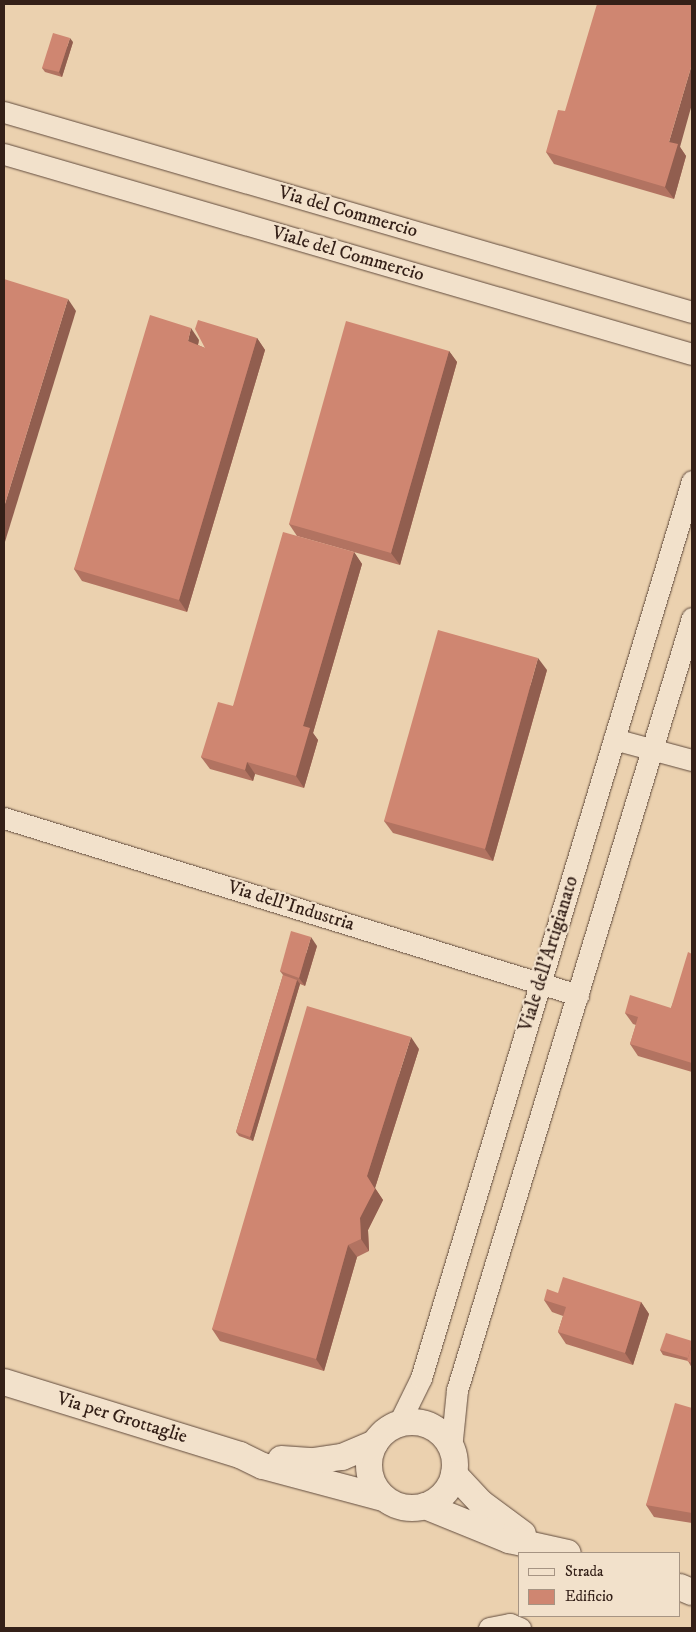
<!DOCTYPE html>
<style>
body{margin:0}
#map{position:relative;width:696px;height:1632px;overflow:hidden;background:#ebd1af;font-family:"IM FELL DW Pica",serif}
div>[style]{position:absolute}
.roads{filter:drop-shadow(0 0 1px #624c3e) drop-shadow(0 0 1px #624c3e)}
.minor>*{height:21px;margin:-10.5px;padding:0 10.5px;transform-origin:10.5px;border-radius:10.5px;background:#f2e1cb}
.tertiary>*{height:26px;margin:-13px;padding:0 13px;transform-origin:13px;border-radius:13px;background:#f2e1cb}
.tertiary>.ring{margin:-13px;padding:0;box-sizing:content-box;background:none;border:26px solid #f2e1cb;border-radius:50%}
.wall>*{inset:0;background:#b27361}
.shaded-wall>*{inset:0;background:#915e4f}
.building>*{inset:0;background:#cf8671}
span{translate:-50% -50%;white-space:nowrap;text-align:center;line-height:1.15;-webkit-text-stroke:4.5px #f2e1cb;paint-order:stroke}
.street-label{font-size:19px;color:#342018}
.frame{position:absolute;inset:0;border:5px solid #342018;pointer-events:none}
.legend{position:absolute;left:518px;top:1552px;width:162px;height:65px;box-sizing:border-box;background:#f2e1cb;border:1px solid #a69483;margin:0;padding:6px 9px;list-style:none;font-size:15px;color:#342018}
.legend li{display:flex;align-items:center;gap:10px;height:25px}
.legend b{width:25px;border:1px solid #a69483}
</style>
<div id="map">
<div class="roads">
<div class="minor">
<div style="left:4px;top:112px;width:716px;rotate:16.21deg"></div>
<div style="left:4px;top:154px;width:716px;rotate:16.21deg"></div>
<div style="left:614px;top:739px;width:81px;rotate:15.1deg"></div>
<div style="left:4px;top:818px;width:601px;rotate:17.14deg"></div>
<div style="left:398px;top:1425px;width:52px;rotate:-63.9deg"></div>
<div style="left:421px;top:1378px;width:937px;rotate:-73.19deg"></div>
<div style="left:451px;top:1449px;width:59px;rotate:-84.2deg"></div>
<div style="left:457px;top:1390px;width:807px;rotate:-73.07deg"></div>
<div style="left:489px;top:1628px;width:21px;rotate:-11deg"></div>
<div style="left:510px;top:1624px;width:11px;rotate:22deg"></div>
</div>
<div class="tertiary">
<div style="left:4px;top:1382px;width:247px;rotate:17.2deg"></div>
<div style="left:240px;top:1455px;width:25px;rotate:26deg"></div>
<div style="left:263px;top:1466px;width:124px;rotate:14.9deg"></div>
<div class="ring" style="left:369px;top:1422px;width:60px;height:60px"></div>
<div style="left:281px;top:1459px;width:32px;rotate:4deg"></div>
<div style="left:313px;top:1461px;width:29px;rotate:-8deg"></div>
<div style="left:342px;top:1457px;width:36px;rotate:-23deg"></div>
<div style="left:454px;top:1474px;width:40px;rotate:47deg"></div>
<div style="left:481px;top:1503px;width:52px;rotate:36.4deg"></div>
<div style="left:425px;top:1506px;width:91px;rotate:22deg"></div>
<div style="left:509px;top:1540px;width:60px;rotate:12.4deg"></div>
<div style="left:680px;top:1587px;width:13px;rotate:23deg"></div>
</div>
</div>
<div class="wall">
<div style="clip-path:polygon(73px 42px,62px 77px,45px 72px,42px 68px)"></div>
<div style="clip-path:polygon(680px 147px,686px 156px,674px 199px,554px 164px,546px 152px)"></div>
<div style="clip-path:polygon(257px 338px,265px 350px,187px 612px,82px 581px,74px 569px,199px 340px,198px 345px,205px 348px)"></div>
<div style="clip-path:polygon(449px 351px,457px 362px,400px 565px,297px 536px,289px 524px)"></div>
<div style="clip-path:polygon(354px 552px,362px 564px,313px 733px,318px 740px,304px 788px,255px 774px,253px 781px,210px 769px,201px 757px,233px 706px)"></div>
<div style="clip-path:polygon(547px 670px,493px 861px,393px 833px,384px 821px)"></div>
<div style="clip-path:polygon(317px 946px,305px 986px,300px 984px,253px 1141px,239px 1136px,236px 1132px,283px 975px,280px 971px)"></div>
<div style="clip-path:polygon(692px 954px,692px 1072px,638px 1056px,630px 1044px,636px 1025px,633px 1024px,625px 1013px,671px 1008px)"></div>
<div style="clip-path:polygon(419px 1049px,375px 1188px,383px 1200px,368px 1230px,369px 1251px,357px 1257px,324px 1371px,220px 1341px,212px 1329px)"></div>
<div style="clip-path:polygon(544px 1300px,641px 1302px,649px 1314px,633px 1365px,566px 1344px,558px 1332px,563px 1316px,552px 1312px)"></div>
<div style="clip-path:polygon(692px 1341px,692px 1368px,688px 1361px,663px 1355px,660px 1350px)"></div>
<div style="clip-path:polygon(692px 1408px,692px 1523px,654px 1517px,646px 1505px)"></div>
</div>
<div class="shaded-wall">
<div style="clip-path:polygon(70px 38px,73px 42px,62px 77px,59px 72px)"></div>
<div style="clip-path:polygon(692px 64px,692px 104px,680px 147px,686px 156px,674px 199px,665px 187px,669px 142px)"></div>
<div style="clip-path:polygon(68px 299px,76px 311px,4px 545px,4px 507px)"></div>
<div style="clip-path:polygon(191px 328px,199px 340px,196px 353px,188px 341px)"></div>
<div style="clip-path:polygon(257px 338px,265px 350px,187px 612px,179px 600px)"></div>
<div style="clip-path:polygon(449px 351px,457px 362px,400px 565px,391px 553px)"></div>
<div style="clip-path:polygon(354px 552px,362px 564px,313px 733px,318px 740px,304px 788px,296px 776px,303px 726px)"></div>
<div style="clip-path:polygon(538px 658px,547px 670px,493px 861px,485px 849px)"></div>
<div style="clip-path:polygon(247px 762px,255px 774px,253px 781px,245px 770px)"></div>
<div style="clip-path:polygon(311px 937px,317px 946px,305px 986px,299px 978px)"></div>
<div style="clip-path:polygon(297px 980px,300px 984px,253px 1141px,250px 1137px)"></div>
<div style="clip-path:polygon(411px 1037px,419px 1049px,375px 1188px,383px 1200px,368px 1230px,369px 1251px,361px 1239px,360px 1218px,367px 1176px)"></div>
<div style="clip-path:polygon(348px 1245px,357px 1257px,324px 1371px,316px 1359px)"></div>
<div style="clip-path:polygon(641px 1302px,649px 1314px,633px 1365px,625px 1353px)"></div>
</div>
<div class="building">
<div style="clip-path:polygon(597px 4px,692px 4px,692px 64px,669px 142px,678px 144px,665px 187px,546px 152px,558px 110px,565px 111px)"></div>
<div style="clip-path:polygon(53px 33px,70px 38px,59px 72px,42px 68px)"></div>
<div style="clip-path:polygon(4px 279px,68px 299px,4px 507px)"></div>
<div style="clip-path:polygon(150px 315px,191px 328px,188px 341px,205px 348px,195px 329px,198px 320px,257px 338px,179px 600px,74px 569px)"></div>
<div style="clip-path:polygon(346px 321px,449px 351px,391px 553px,289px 524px)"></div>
<div style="clip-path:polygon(283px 532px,354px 552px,303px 726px,310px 728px,296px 776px,247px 762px,245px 770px,201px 757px,218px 702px,233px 706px)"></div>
<div style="clip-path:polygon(438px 630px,538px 658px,485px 849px,384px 821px)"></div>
<div style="clip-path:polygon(291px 931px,311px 937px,299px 978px,280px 971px)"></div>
<div style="clip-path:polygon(688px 952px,692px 954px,692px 1063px,630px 1044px,638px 1017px,625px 1013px,630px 995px,671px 1008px)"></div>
<div style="clip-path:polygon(283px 975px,297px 980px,250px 1137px,236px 1132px)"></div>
<div style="clip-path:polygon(307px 1006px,411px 1037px,367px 1176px,375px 1189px,360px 1218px,361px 1239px,348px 1245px,316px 1359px,212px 1329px)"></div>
<div style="clip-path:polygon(563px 1277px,641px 1302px,625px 1353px,558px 1332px,566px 1307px,544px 1300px,547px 1289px,558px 1293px)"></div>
<div style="clip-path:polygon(666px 1333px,692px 1341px,692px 1343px,688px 1358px,660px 1350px)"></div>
<div style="clip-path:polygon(692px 1344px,692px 1363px,687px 1361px)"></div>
<div style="clip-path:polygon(675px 1403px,692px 1408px,692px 1513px,646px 1505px)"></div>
</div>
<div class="street-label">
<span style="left:348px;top:212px;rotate:16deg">Via del Commercio</span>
<span style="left:348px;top:254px;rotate:16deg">Viale del Commercio</span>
<span style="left:291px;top:906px;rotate:17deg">Via dell'Industria</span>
<span style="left:549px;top:954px;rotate:-73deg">Viale dell'Artigianato</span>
<span style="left:122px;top:1418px;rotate:17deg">Via per Grottaglie</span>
</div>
<div class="frame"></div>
<ul class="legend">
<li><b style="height:6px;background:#f2e1cb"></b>Strada</li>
<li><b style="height:14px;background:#cf8671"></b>Edificio</li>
</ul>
</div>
